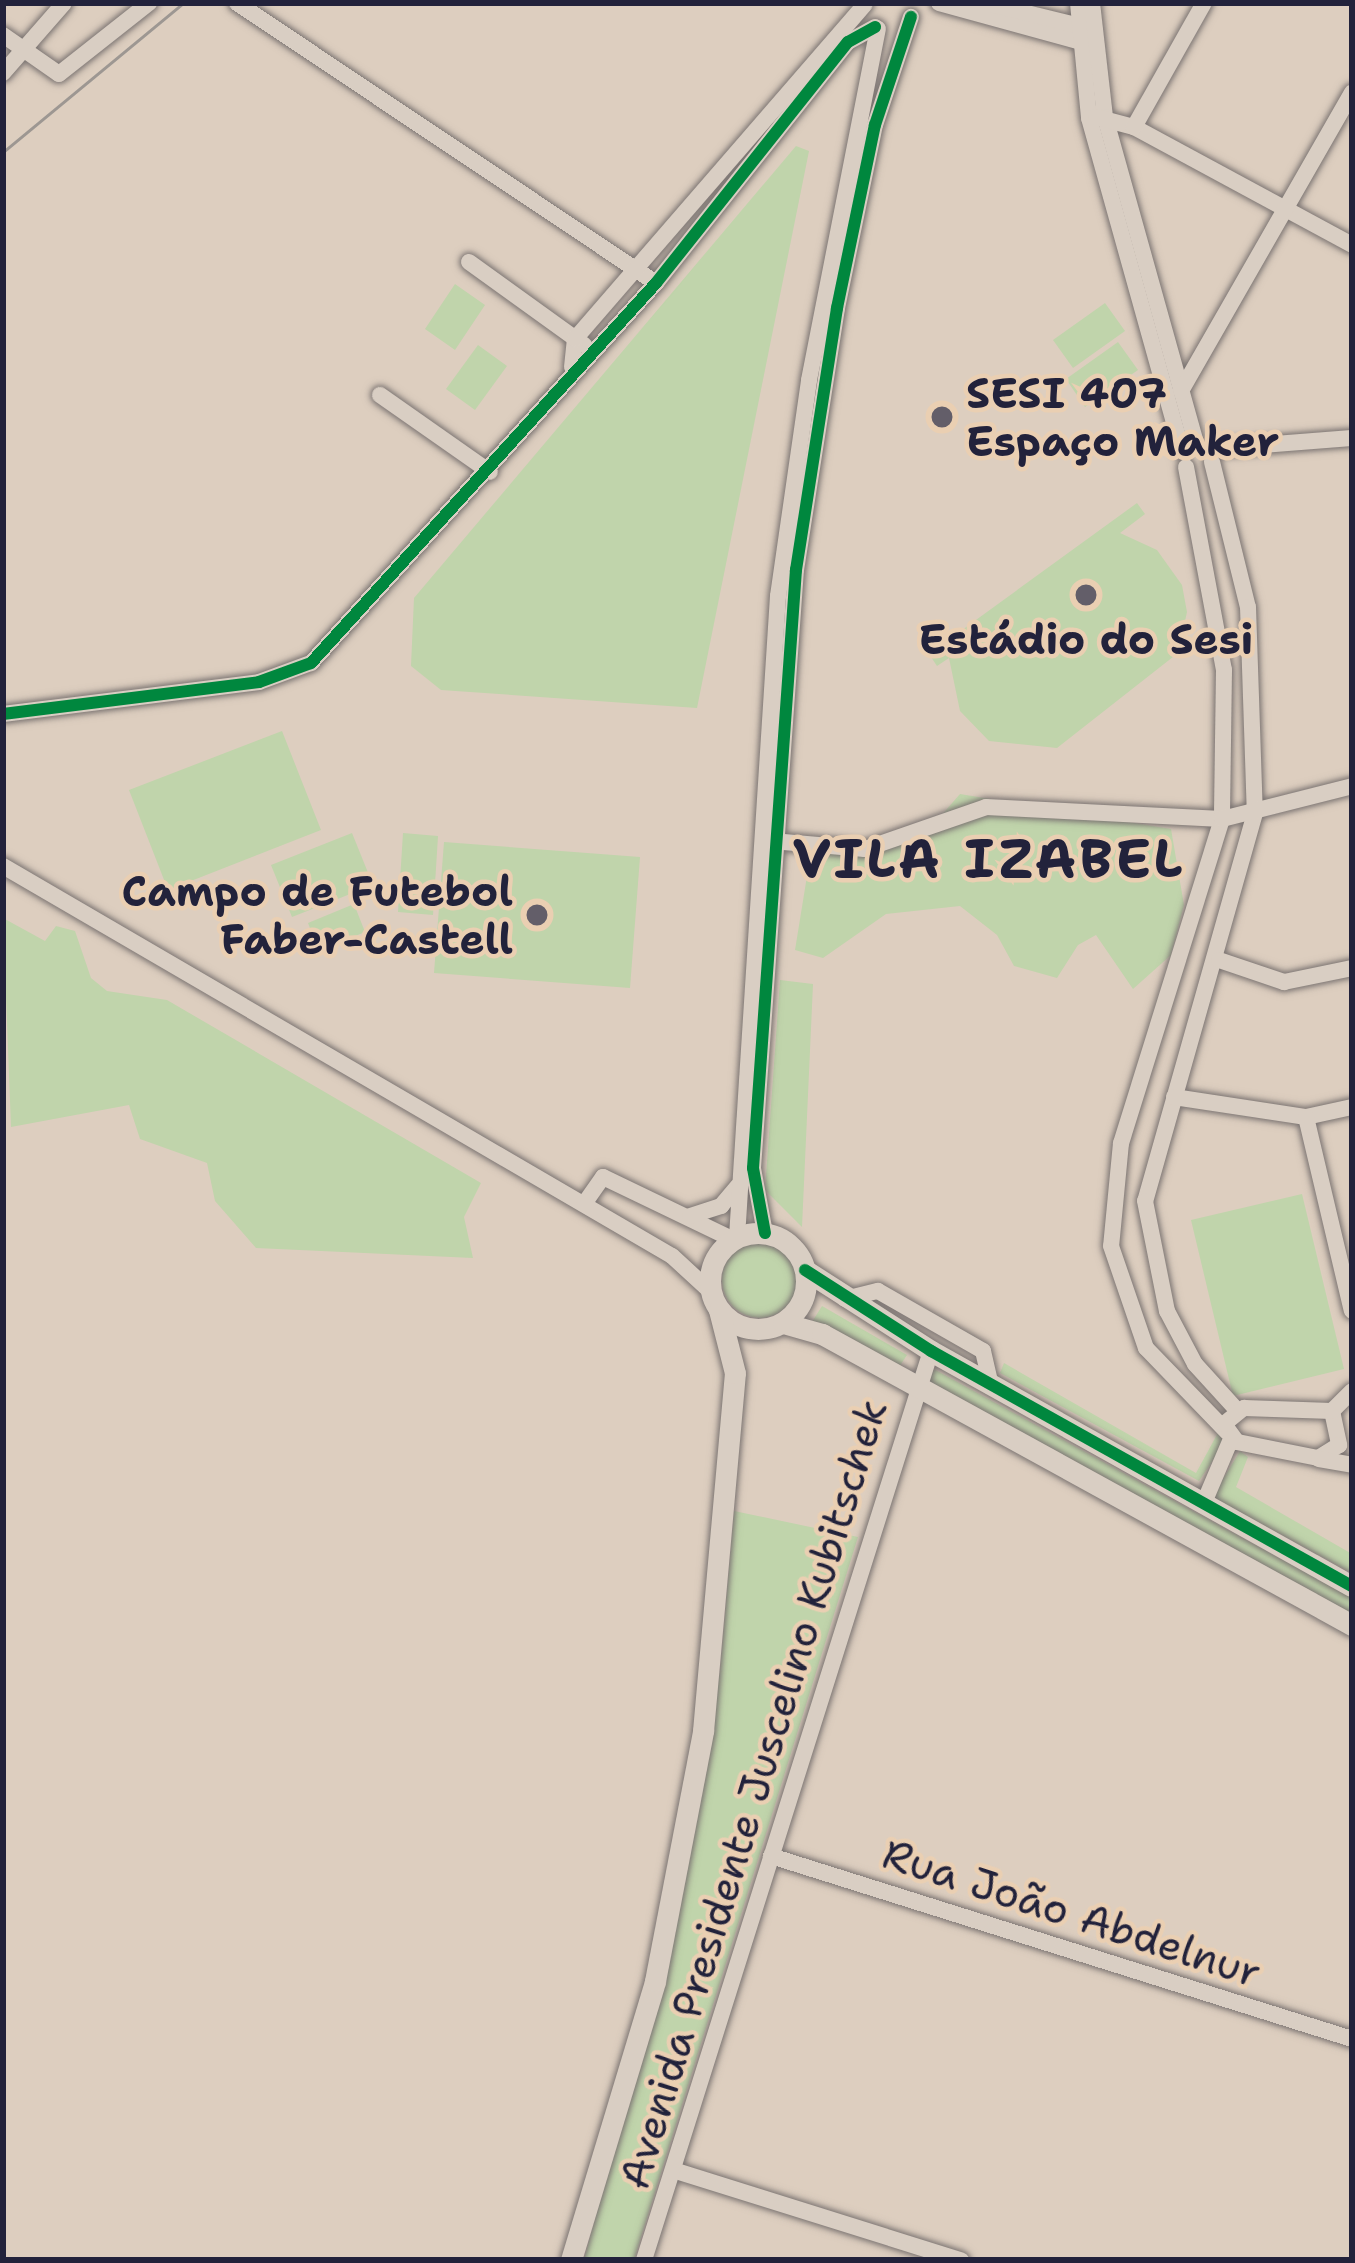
<!DOCTYPE html>
<meta charset="utf-8">
<style>
body{margin:0}
#map{position:relative;width:1355px;height:2263px;overflow:hidden;background:#ddcebf;font-family:"Shantell Sans",sans-serif}
div>[style]{position:absolute}
.green>*{inset:0;background:#c0d4ab}
.round{border-radius:50%}
.roads{filter:drop-shadow(0 0 3px #7b7472) drop-shadow(0 0 3px #7b7472)}
.minor>*{height:16px;margin:-8px;padding:0 8px;transform-origin:8px;border-radius:8px;background:#d9cec3}
.major>*{height:21px;margin:-10.5px;padding:0 10.5px;transform-origin:10.5px;border-radius:10.5px;background:#d9cec3}
.major>.ring{margin:-10.5px;padding:0;box-sizing:content-box;background:none;border:21px solid #d9cec3;border-radius:50%}
.rail>*{height:3px;margin:-1.5px;padding:0 1.5px;transform-origin:1.5px;border-radius:1.5px;background:#9d9792}
.cycleway>*{height:12px;margin:-6px;padding:0 6px;transform-origin:6px;border-radius:6px;background:#00873e}
.dots>*{width:33px;height:33px;translate:-50% -50%;box-sizing:border-box;border:6px solid #eacfb2;border-radius:50%}
span{translate:-50% -50%;white-space:nowrap;text-align:center;line-height:1.15;-webkit-text-stroke:9px #eacfb2;paint-order:stroke}
.poi-label{font-size:42px;color:#22223b;font-weight:700}
.left{translate:0 -50%;text-align:left}
.right{translate:-100% -50%;text-align:right}
.street-label{font-size:42px;color:#22223b}
.district-label{font-size:54px;color:#22223b;font-weight:700;letter-spacing:3px}
.frame{position:absolute;inset:0;border:6px solid #22223b;pointer-events:none}
</style>
<div id="map">
<div class="green">
<div style="clip-path:polygon(796px 146px,809px 151px,697px 708px,441px 690px,411px 666px,414px 598px)"></div>
<div style="clip-path:polygon(455px 284px,485px 305px,455px 350px,425px 329px)"></div>
<div style="clip-path:polygon(1105px 303px,1125px 331px,1073px 368px,1053px 340px)"></div>
<div style="clip-path:polygon(1118px 342px,1138px 370px,1085px 407px,1066px 379px)"></div>
<div style="clip-path:polygon(478px 345px,507px 366px,475px 410px,446px 389px)"></div>
<div style="clip-path:polygon(1137px 503px,1145px 514px,1120px 533px,1157px 550px,1182px 585px,1187px 612px,1178px 653px,1057px 748px,989px 741px,960px 711px,949px 658px,937px 666px,929px 654px)"></div>
<div style="clip-path:polygon(282px 731px,321px 830px,168px 890px,129px 790px)"></div>
<div style="clip-path:polygon(960px 794px,1171px 829px,1184px 905px,1171px 955px,1133px 989px,1096px 935px,1078px 945px,1057px 978px,1014px 966px,997px 935px,960px 906px,886px 914px,823px 958px,795px 950px,813px 839px,863px 847px,939px 818px)"></div>
<div style="clip-path:polygon(352px 833px,373px 885px,292px 917px,271px 865px)"></div>
<div style="clip-path:polygon(403px 833px,438px 836px,433px 915px,398px 912px)"></div>
<div style="clip-path:polygon(444px 842px,640px 857px,630px 988px,434px 973px)"></div>
<div style="clip-path:polygon(354px 904px,365px 932px,319px 951px,308px 923px)"></div>
<div style="clip-path:polygon(3px 918px,45px 941px,56px 926px,75px 931px,91px 978px,107px 991px,167px 1000px,481px 1183px,464px 1217px,473px 1258px,256px 1248px,215px 1201px,207px 1163px,140px 1139px,129px 1105px,11px 1127px)"></div>
<div style="clip-path:polygon(780px 980px,813px 984px,802px 1227px,765px 1190px)"></div>
<div style="clip-path:polygon(1302px 1194px,1344px 1369px,1233px 1396px,1191px 1220px)"></div>
<div class="round" style="left:722px;top:1242px;width:76px;height:76px"></div>
<div style="clip-path:polygon(822px 1306px,907px 1355px,897px 1370px,812px 1322px)"></div>
<div style="clip-path:polygon(1004px 1363px,1196px 1473px,1219px 1431px,1227px 1440px,1199px 1481px,1000px 1373px)"></div>
<div style="clip-path:polygon(930px 1367px,1352px 1598px,1352px 1617px,928px 1384px)"></div>
<div style="clip-path:polygon(1240px 1451px,1248px 1457px,1236px 1487px,1352px 1554px,1352px 1573px,1212px 1497px)"></div>
<div style="clip-path:polygon(734px 1511px,858px 1537px,634px 2260px,584px 2260px,675px 1921px,720px 1672px)"></div>
</div>
<div class="roads">
<div class="minor">
<div style="left:237px;top:3px;width:504px;rotate:33.75deg"></div>
<div style="left:939px;top:3px;width:155px;rotate:15.4deg"></div>
<div style="left:986px;top:3px;width:101px;rotate:13.8deg"></div>
<div style="left:1078px;top:3px;width:116px;rotate:84.5deg"></div>
<div style="left:1089px;top:118px;width:345px;rotate:74.4deg"></div>
<div style="left:1092px;top:3px;width:115px;rotate:83.5deg"></div>
<div style="left:1105px;top:117px;width:335px;rotate:74.4deg"></div>
<div style="left:3px;top:35px;width:68px;rotate:34.9deg"></div>
<div style="left:59px;top:74px;width:115px;rotate:-38.3deg"></div>
<div style="left:3px;top:73px;width:93px;rotate:-48.9deg"></div>
<div style="left:1096px;top:117px;width:39px;rotate:15deg"></div>
<div style="left:1134px;top:127px;width:248px;rotate:28.4deg"></div>
<div style="left:1134px;top:127px;width:142px;rotate:-60.6deg"></div>
<div style="left:469px;top:262px;width:142px;rotate:35.8deg"></div>
<div style="left:572px;top:367px;width:28px;rotate:-84deg"></div>
<div style="left:575px;top:339px;width:442px;rotate:-49.1deg"></div>
<div style="left:1181px;top:391px;width:344px;rotate:-60.2deg"></div>
<div style="left:380px;top:395px;width:134px;rotate:35deg"></div>
<div style="left:1211px;top:449px;width:141px;rotate:-4.5deg"></div>
<div style="left:1212px;top:462px;width:149px;rotate:76.1deg"></div>
<div style="left:1248px;top:607px;width:206px;rotate:88.1deg"></div>
<div style="left:1255px;top:813px;width:403px;rotate:105.8deg"></div>
<div style="left:1145px;top:1201px;width:112px;rotate:78.7deg"></div>
<div style="left:1167px;top:1311px;width:60px;rotate:62.2deg"></div>
<div style="left:1195px;top:1364px;width:61px;rotate:47.7deg"></div>
<div style="left:1186px;top:467px;width:207px;rotate:79.4deg"></div>
<div style="left:1224px;top:670px;width:149px;rotate:90.8deg"></div>
<div style="left:1222px;top:819px;width:339px;rotate:107.3deg"></div>
<div style="left:1121px;top:1143px;width:103px;rotate:95.5deg"></div>
<div style="left:1111px;top:1246px;width:108px;rotate:71.1deg"></div>
<div style="left:1146px;top:1348px;width:117px;rotate:46deg"></div>
<div style="left:3px;top:714px;width:258px;rotate:-7.1deg"></div>
<div style="left:259px;top:682px;width:55px;rotate:-20.1deg"></div>
<div style="left:311px;top:663px;width:513px;rotate:-47.76deg"></div>
<div style="left:656px;top:283px;width:308px;rotate:-51.5deg"></div>
<div style="left:848px;top:42px;width:31px;rotate:-29deg"></div>
<div style="left:772px;top:841px;width:93px;rotate:4.9deg"></div>
<div style="left:865px;top:849px;width:128px;rotate:-19.1deg"></div>
<div style="left:986px;top:807px;width:236px;rotate:2.9deg"></div>
<div style="left:1222px;top:819px;width:134px;rotate:-14.2deg"></div>
<div style="left:3px;top:866px;width:774px;rotate:30.24deg"></div>
<div style="left:672px;top:1256px;width:53px;rotate:42.7deg"></div>
<div style="left:1219px;top:960px;width:69px;rotate:18.7deg"></div>
<div style="left:1284px;top:982px;width:69px;rotate:-11.6deg"></div>
<div style="left:1174px;top:1097px;width:134px;rotate:8.6deg"></div>
<div style="left:1306px;top:1117px;width:47px;rotate:-12.3deg"></div>
<div style="left:1306px;top:1117px;width:199px;rotate:76.7deg"></div>
<div style="left:584px;top:1204px;width:33px;rotate:-55deg"></div>
<div style="left:603px;top:1177px;width:143px;rotate:25.7deg"></div>
<div style="left:690px;top:1216px;width:33px;rotate:-18deg"></div>
<div style="left:721px;top:1206px;width:26px;rotate:-50deg"></div>
<div style="left:765px;top:1233px;width:66px;rotate:-100.5deg"></div>
<div style="left:753px;top:1168px;width:600px;rotate:-85.89deg"></div>
<div style="left:796px;top:570px;width:265px;rotate:-81.1deg"></div>
<div style="left:837px;top:308px;width:187px;rotate:-78.3deg"></div>
<div style="left:875px;top:125px;width:114px;rotate:-71.6deg"></div>
<div style="left:737px;top:1237px;width:642px;rotate:-86.34deg"></div>
<div style="left:778px;top:596px;width:218px;rotate:-81.8deg"></div>
<div style="left:809px;top:380px;width:358px;rotate:-78.9deg"></div>
<div style="left:845px;top:1299px;width:34px;rotate:-14deg"></div>
<div style="left:878px;top:1291px;width:121px;rotate:29.7deg"></div>
<div style="left:983px;top:1351px;width:32px;rotate:77deg"></div>
<div style="left:1244px;top:1408px;width:88px;rotate:2deg"></div>
<div style="left:1332px;top:1411px;width:35px;rotate:78deg"></div>
<div style="left:1339px;top:1445px;width:25px;rotate:148deg"></div>
<div style="left:1318px;top:1458px;width:83px;rotate:-168.8deg"></div>
<div style="left:1237px;top:1442px;width:22px;rotate:-126deg"></div>
<div style="left:1224px;top:1424px;width:26px;rotate:-39deg"></div>
<div style="left:1332px;top:1411px;width:28px;rotate:-45deg"></div>
<div style="left:1319px;top:1459px;width:34px;rotate:10deg"></div>
<div style="left:1203px;top:1505px;width:72px;rotate:-67deg"></div>
<div style="left:771px;top:1856px;width:609px;rotate:17.48deg"></div>
<div style="left:673px;top:2170px;width:302px;rotate:17.4deg"></div>
<div style="left:644px;top:2260px;width:953px;rotate:-72.48deg"></div>
</div>
<div class="major">
<div class="ring" style="left:710px;top:1233px;width:75px;height:75px"></div>
<div style="left:805px;top:1270px;width:150px;rotate:32.7deg"></div>
<div style="left:931px;top:1351px;width:482px;rotate:29.2deg"></div>
<div style="left:783px;top:1323px;width:41px;rotate:15.8deg"></div>
<div style="left:822px;top:1334px;width:605px;rotate:28.77deg"></div>
<div style="left:571px;top:2260px;width:291px;rotate:-73.2deg"></div>
<div style="left:655px;top:1981px;width:255px;rotate:-79.1deg"></div>
<div style="left:703px;top:1731px;width:359px;rotate:-84.9deg"></div>
<div style="left:735px;top:1373px;width:65px;rotate:-104.3deg"></div>
</div>
</div>
<div class="rail">
<div style="left:3px;top:152px;width:234px;rotate:-39.6deg"></div>
</div>
<div class="cycleway">
<div style="left:3px;top:714px;width:258px;rotate:-7.1deg"></div>
<div style="left:259px;top:682px;width:55px;rotate:-20.1deg"></div>
<div style="left:311px;top:663px;width:513px;rotate:-47.76deg"></div>
<div style="left:656px;top:283px;width:308px;rotate:-51.5deg"></div>
<div style="left:848px;top:42px;width:31px;rotate:-29deg"></div>
<div style="left:765px;top:1233px;width:66px;rotate:-100.5deg"></div>
<div style="left:753px;top:1168px;width:600px;rotate:-85.89deg"></div>
<div style="left:796px;top:570px;width:265px;rotate:-81.1deg"></div>
<div style="left:837px;top:308px;width:187px;rotate:-78.3deg"></div>
<div style="left:875px;top:125px;width:114px;rotate:-71.6deg"></div>
<div style="left:805px;top:1270px;width:150px;rotate:32.7deg"></div>
<div style="left:931px;top:1351px;width:482px;rotate:29.2deg"></div>
</div>
<div class="dots">
<div style="left:942px;top:417px;background:#635e69"></div>
<div style="left:1086px;top:595px;background:#635e69"></div>
<div style="left:537px;top:915px;background:#635e69"></div>
</div>
<div class="poi-label">
<span class="left" style="left:966px;top:417px">SESI 407<br>Espaço Maker</span>
<span style="left:1086px;top:639px">Estádio do Sesi</span>
<span class="right" style="left:513px;top:915px">Campo de Futebol<br>Faber-Castell</span>
</div>
<div class="street-label">
<span style="left:753px;top:1794px;rotate:-73deg">Avenida Presidente Juscelino Kubitschek</span>
<span style="left:1072px;top:1913px;rotate:18deg">Rua João Abdelnur</span>
</div>
<div class="district-label">
<span style="left:989px;top:858px">VILA IZABEL</span>
</div>
<div class="frame"></div>
</div>
